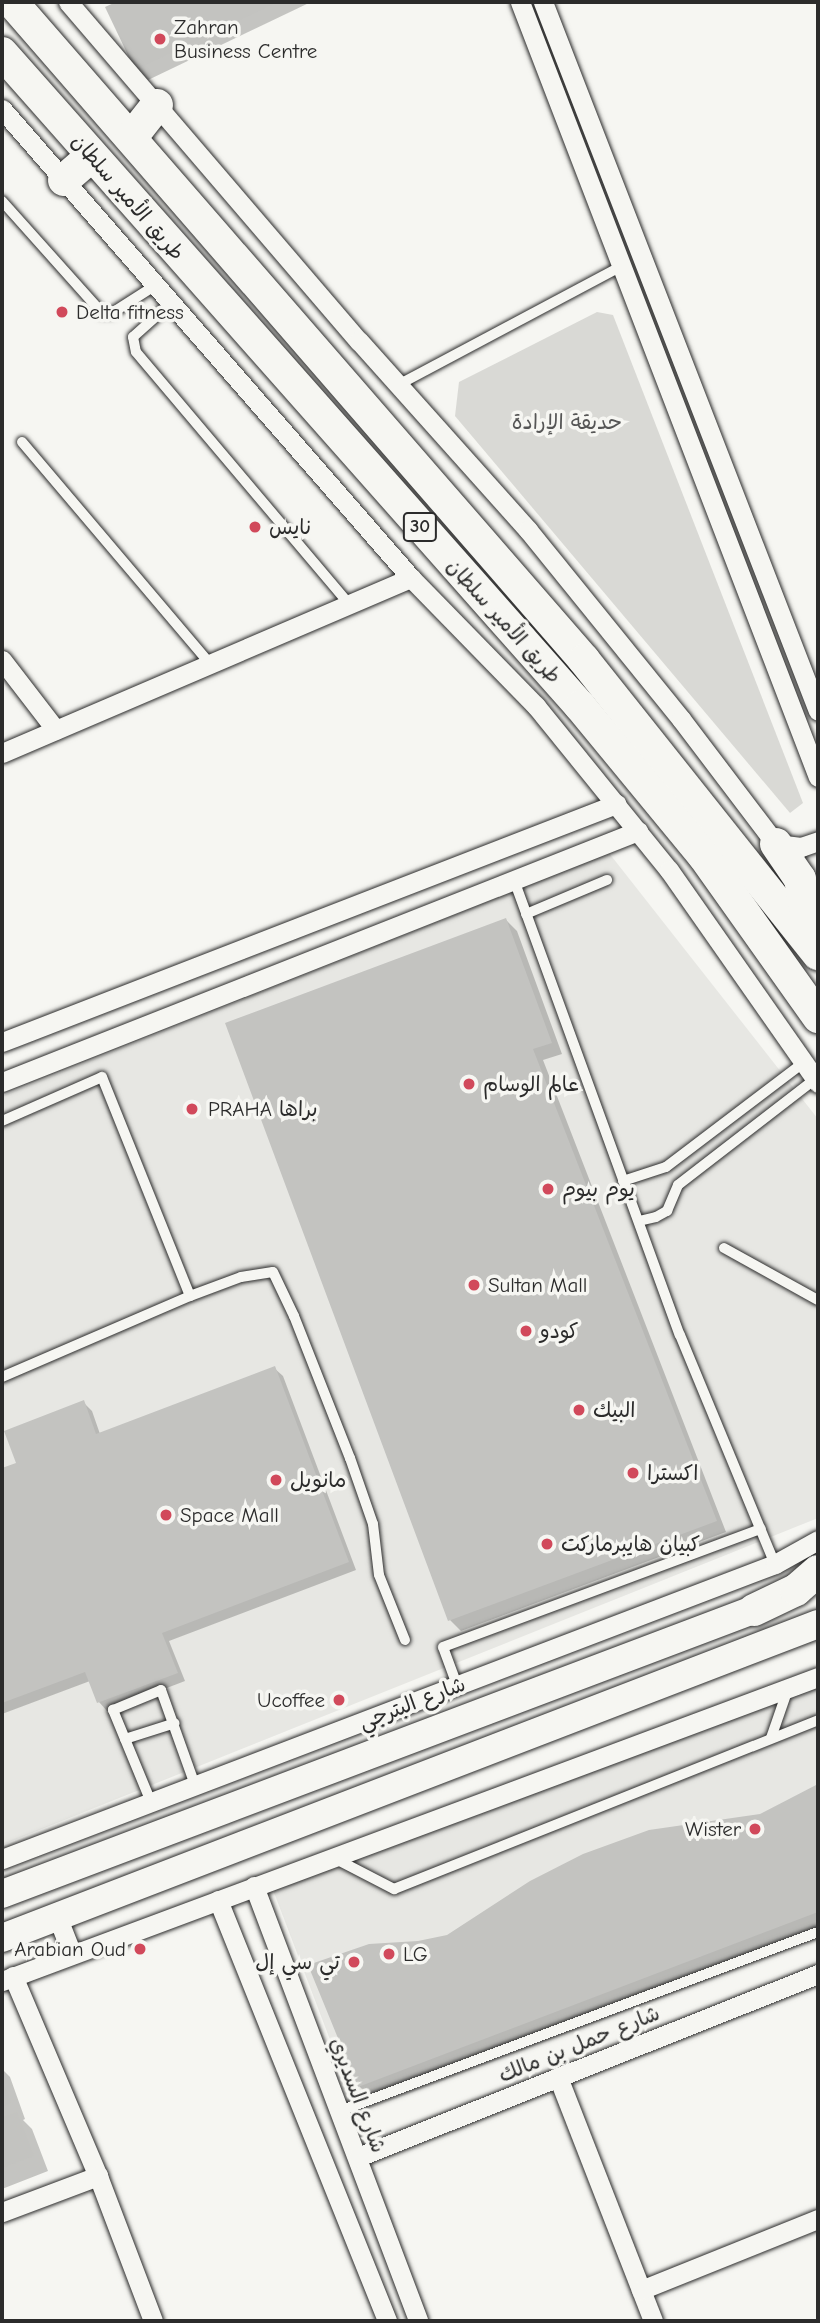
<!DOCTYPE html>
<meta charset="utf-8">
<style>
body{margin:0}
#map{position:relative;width:820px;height:2323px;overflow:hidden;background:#f6f6f2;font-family:"Comic Neue","Playpen Sans Arabic",sans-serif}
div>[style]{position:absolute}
.built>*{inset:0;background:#e7e7e3}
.green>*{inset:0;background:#d9d9d5}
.shadow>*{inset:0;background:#0003}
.building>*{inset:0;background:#c3c3c0}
.roads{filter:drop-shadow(0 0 2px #2b2b2b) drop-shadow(0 0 2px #2b2b2b)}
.service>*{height:10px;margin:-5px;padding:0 5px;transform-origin:5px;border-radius:5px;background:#f6f6f2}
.minor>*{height:19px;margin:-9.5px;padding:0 9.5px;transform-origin:9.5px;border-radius:9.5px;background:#f6f6f2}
.secondary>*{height:28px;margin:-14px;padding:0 14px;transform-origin:14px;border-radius:14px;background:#f6f6f2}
.primary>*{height:32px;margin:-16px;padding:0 16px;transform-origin:16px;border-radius:16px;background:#f6f6f2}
.dots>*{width:19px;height:19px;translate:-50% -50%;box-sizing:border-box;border:4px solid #f6f6f2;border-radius:50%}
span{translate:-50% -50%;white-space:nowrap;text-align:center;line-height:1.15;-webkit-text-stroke:7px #f6f6f2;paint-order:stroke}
.shield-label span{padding:2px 5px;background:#f6f6f2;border:2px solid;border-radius:5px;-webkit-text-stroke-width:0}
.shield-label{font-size:19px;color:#2b2b2b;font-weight:700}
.poi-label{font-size:21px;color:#2b2b2b}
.left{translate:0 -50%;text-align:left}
.right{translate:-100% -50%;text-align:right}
.street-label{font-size:21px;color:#2b2b2b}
.park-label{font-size:21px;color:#565656}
.frame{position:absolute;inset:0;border:4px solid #2b2b2b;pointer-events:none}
</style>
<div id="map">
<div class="built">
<div style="clip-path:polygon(609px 853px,818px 1119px,818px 1518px,2px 1845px,2px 1096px)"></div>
<div style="clip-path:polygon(818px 1682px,818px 1938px,358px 2113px,273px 1890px)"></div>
</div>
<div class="green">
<div style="clip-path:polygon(597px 312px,613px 315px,803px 803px,790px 813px,455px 416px,459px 382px)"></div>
</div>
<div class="shadow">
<div style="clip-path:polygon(120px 2px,311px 2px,148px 80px,137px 69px,107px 8px)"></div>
<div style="clip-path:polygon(506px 920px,517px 931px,562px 1054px,543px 1060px,726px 1532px,461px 1631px,450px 1620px)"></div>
<div style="clip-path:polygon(274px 1368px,283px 1376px,356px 1570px,169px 1641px,185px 1681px,107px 1711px,99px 1702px,90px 1681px,2px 1714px,2px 1470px,18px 1464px,83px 1402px,92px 1411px,100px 1434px)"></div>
<div style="clip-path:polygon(818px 1786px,818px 1927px,370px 2097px,359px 2086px,418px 1942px,448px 1936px,760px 1816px)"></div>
<div style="clip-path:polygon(2px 2069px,10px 2077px,25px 2119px,23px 2120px,32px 2129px,48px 2171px,2px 2189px)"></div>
</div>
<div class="building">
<div style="clip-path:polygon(116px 2px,278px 2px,135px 70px,105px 7px)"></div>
<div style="clip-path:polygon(506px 918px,552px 1043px,533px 1049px,717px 1521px,448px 1621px,225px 1023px)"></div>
<div style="clip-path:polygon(275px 1366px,349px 1562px,162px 1633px,178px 1673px,97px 1703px,85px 1672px,2px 1703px,2px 1468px,16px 1463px,4px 1431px,84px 1400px,96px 1434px)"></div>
<div style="clip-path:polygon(818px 1784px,818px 1912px,358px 2087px,308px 1965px,369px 1944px,418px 1941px,447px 1935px,530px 1881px,583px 1854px,649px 1830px,760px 1814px)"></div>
<div style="clip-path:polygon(2px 2079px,11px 2103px,2px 2107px)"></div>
<div style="clip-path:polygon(17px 2112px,34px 2156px,2px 2168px,2px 2117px)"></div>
</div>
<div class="roads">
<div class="service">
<div style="left:2px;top:201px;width:150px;rotate:48.2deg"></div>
<div style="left:102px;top:313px;width:10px"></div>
<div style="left:112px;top:313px;width:52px;rotate:-32.5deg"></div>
<div style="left:171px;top:303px;width:51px;rotate:138.2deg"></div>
<div style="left:133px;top:337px;width:15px;rotate:79deg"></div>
<div style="left:136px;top:352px;width:331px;rotate:49.8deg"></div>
<div style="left:398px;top:385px;width:254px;rotate:-28deg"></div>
<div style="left:22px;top:442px;width:291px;rotate:49.7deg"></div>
<div style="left:514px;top:880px;width:484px;rotate:70deg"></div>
<div style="left:680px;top:1335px;width:248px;rotate:67.5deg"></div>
<div style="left:526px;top:914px;width:88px;rotate:-22.8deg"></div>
<div style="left:2px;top:1121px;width:109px;rotate:-23.7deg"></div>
<div style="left:102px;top:1077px;width:236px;rotate:68.1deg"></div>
<div style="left:190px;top:1296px;width:205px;rotate:156.7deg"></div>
<div style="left:623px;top:1181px;width:45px;rotate:-18deg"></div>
<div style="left:666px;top:1167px;width:172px;rotate:-37.2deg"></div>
<div style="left:639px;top:1221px;width:17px;rotate:-13deg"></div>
<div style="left:656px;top:1217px;width:13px;rotate:-29deg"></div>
<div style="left:667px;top:1211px;width:28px;rotate:-67deg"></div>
<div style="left:678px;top:1185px;width:173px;rotate:-37.7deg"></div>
<div style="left:724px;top:1248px;width:107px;rotate:29deg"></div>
<div style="left:190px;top:1296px;width:54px;rotate:-20.4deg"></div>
<div style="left:241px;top:1277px;width:32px;rotate:-9deg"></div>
<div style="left:273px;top:1272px;width:49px;rotate:64.5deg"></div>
<div style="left:294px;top:1316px;width:153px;rotate:68.5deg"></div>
<div style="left:350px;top:1458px;width:70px;rotate:70.8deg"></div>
<div style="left:373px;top:1524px;width:51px;rotate:83.3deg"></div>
<div style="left:379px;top:1575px;width:70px;rotate:68.2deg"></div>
<div style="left:457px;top:1685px;width:40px;rotate:-110.2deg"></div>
<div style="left:443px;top:1647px;width:339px;rotate:-20.4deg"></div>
<div style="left:771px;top:1738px;width:52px;rotate:-70.9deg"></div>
<div style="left:125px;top:1739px;width:52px;rotate:-17.7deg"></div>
<div style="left:151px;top:1802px;width:100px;rotate:-112.4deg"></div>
<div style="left:113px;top:1710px;width:52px;rotate:-22.6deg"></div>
<div style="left:161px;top:1690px;width:101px;rotate:70.3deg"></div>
<div style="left:334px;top:1858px;width:68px;rotate:27.3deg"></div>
<div style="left:394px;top:1889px;width:456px;rotate:-21.7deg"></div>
<div style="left:340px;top:2111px;width:510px;rotate:-20.53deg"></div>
</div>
<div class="minor">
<div style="left:68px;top:2px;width:447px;rotate:49.4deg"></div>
<div style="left:359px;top:341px;width:254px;rotate:48.2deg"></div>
<div style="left:528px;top:530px;width:243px;rotate:51deg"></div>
<div style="left:681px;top:719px;width:157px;rotate:52.8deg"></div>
<div style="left:776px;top:844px;width:25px;rotate:7deg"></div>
<div style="left:801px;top:847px;width:18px;rotate:-19deg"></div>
<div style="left:520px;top:2px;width:830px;rotate:68.97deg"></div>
<div style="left:543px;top:2px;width:760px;rotate:68.8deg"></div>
<div style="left:2px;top:109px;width:622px;rotate:48.91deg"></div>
<div style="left:411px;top:578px;width:179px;rotate:45.7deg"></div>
<div style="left:536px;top:706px;width:211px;rotate:51deg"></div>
<div style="left:669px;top:870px;width:260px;rotate:55deg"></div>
<div style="left:2px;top:660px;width:88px;rotate:52.4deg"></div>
<div style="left:2px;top:753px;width:445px;rotate:-23.2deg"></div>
<div style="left:2px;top:1042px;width:659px;rotate:-21.19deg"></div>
<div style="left:2px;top:1082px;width:684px;rotate:-21.54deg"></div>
<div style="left:2px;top:1859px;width:827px;rotate:-20.89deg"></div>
<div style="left:775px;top:1564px;width:49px;rotate:-29.2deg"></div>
<div style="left:254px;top:1886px;width:465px;rotate:69.3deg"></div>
<div style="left:218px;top:1900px;width:454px;rotate:68.1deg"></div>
<div style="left:57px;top:1916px;width:41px;rotate:68.5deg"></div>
<div style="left:13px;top:1976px;width:217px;rotate:67deg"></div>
<div style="left:98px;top:2176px;width:155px;rotate:69.2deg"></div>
<div style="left:2px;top:1981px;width:871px;rotate:-20.43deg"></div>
<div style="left:558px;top:2077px;width:262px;rotate:68.7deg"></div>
<div style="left:358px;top:2157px;width:495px;rotate:-21.7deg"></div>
<div style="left:2px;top:2212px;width:103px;rotate:-20.6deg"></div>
<div style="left:641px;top:2290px;width:191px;rotate:-21.9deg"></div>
</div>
<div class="secondary">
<div style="left:2px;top:1894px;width:825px;rotate:-20.72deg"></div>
<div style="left:2px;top:1938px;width:874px;rotate:-21.05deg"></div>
</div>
<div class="primary">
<div style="left:12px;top:2px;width:872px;rotate:49deg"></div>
<div style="left:584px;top:660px;width:376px;rotate:51.5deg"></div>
<div style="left:2px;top:53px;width:872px;rotate:48.49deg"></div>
<div style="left:580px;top:706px;width:193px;rotate:50.5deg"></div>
<div style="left:703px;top:855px;width:199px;rotate:54.6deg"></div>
<div style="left:131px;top:138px;width:42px;rotate:-51.8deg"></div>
<div style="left:64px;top:180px;width:37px;rotate:-41deg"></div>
<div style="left:776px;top:844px;width:42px;rotate:55.6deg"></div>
<div style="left:800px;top:879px;width:62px;rotate:79.8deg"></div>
<div style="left:754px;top:1610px;width:47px;rotate:-25.5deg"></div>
<div style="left:796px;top:1590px;width:29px;rotate:-41deg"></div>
</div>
</div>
<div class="dots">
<div style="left:160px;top:39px;background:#d1495b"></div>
<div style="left:62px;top:312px;background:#d1495b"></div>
<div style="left:255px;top:527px;background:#d1495b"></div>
<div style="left:469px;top:1084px;background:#d1495b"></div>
<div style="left:192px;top:1109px;background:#d1495b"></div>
<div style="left:548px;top:1189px;background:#d1495b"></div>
<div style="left:474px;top:1285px;background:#d1495b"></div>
<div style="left:526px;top:1331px;background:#d1495b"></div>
<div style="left:579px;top:1410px;background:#d1495b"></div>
<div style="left:633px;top:1473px;background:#d1495b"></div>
<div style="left:276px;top:1480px;background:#d1495b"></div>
<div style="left:166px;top:1515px;background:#d1495b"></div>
<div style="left:547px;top:1544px;background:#d1495b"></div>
<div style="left:339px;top:1700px;background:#d1495b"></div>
<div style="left:755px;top:1829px;background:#d1495b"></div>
<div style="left:140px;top:1949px;background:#d1495b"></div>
<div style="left:389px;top:1954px;background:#d1495b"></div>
<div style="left:354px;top:1962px;background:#d1495b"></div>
</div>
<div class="shield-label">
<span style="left:420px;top:527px">30</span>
</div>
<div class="poi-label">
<span class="left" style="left:174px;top:39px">Zahran<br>Business Centre</span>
<span class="left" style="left:76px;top:312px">Delta fitness</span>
<span class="left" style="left:269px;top:527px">نايس</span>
<span class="left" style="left:483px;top:1084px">عالم الوسام</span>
<span class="left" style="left:208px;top:1109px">PRAHA براها</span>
<span class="left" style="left:562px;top:1189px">يوم بيوم</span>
<span class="left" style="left:488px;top:1285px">Sultan Mall</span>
<span class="left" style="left:540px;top:1331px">كودو</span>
<span class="left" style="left:593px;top:1410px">البيك</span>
<span class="left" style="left:647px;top:1473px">اكسترا</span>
<span class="left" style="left:290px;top:1480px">مانويل</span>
<span class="left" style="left:180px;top:1515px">Space Mall</span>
<span class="left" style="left:561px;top:1544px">كبيان هايبرماركت</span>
<span class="right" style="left:325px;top:1700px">Ucoffee</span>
<span class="right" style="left:741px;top:1829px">Wister</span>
<span class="right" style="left:126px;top:1949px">Arabian Oud</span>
<span class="left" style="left:403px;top:1954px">LG</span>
<span class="right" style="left:340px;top:1962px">تي سي إل</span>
</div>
<div class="street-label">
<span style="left:128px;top:197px;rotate:49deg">طريق الأمير سلطان</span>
<span style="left:504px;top:621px;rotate:48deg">طريق الأمير سلطان</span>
<span style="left:412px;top:1703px;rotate:-21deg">شارع البترجي</span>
<span style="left:579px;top:2044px;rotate:-22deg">شارع حمل بن مالك</span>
<span style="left:358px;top:2095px;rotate:69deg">شارع السديري</span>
</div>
<div class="park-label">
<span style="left:567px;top:422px">حديقة الإرادة</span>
</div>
<div class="frame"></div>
</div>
